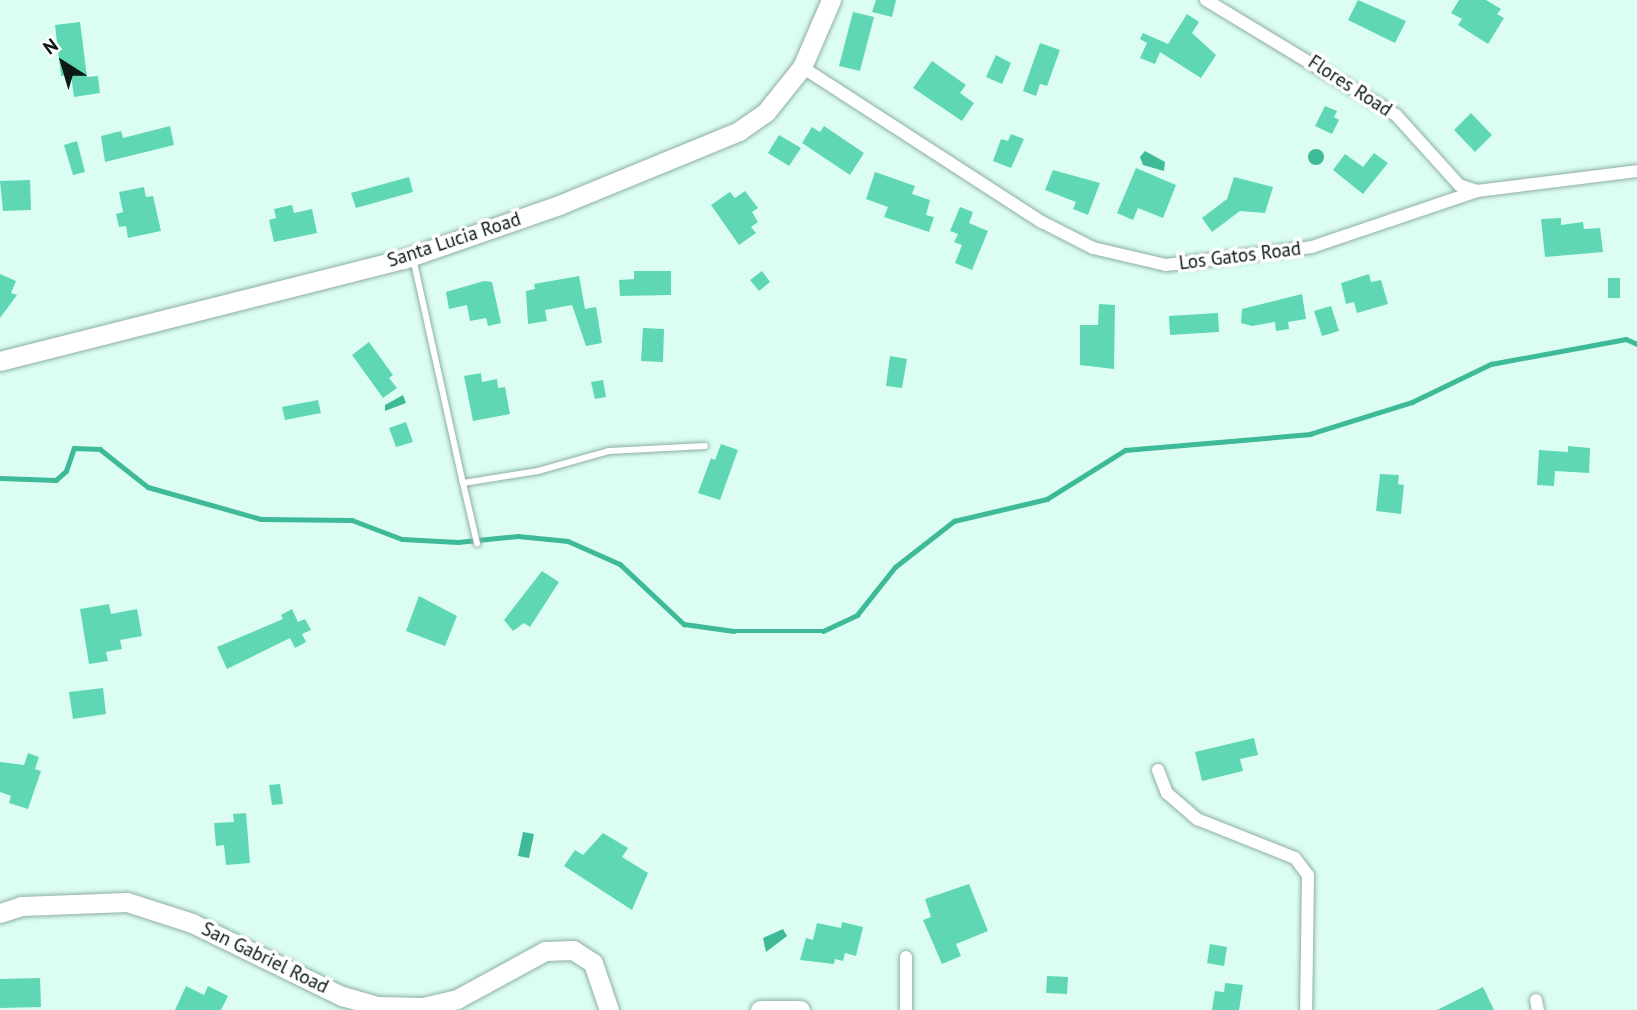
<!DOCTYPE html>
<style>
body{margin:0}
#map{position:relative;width:1637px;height:1010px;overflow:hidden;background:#dcfef2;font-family:"PT Sans",sans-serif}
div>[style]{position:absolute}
.water>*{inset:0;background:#3eba99}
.round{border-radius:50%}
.stream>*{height:4.5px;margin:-2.25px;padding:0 2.25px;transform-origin:2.25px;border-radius:2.25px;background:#3eba99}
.building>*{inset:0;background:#5fd7b5}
.roads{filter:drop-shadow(0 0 2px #8eaea3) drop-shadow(0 0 2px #8eaea3)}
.lane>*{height:6px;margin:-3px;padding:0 3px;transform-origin:3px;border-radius:3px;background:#fff}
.street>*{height:12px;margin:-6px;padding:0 6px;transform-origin:6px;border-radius:6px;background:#fff}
.secondary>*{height:19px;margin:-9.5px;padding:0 9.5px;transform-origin:9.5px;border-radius:9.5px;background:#fff}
span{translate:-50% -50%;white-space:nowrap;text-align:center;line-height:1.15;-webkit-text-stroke:7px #fff;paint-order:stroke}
.street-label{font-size:19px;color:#0c1915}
.north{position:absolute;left:28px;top:28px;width:70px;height:70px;-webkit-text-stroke:5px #fff;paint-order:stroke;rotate:323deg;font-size:19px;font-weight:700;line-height:28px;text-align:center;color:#0c1915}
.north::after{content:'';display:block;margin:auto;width:24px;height:32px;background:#0c1915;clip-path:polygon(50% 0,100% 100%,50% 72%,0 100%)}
</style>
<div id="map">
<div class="water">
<div class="round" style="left:1308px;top:149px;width:16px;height:16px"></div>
<div style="clip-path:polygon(1145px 151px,1165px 162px,1164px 171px,1143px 165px,1140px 157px)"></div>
<div style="clip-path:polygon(403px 395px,406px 403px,385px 411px,385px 405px)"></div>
<div style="clip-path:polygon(523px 832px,534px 834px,529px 858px,518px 856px)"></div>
<div style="clip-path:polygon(783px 929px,787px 936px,766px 952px,763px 938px)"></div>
</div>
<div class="stream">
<div style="left:0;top:478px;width:56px;rotate:2deg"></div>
<div style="left:56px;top:480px;width:13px;rotate:-42deg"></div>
<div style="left:66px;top:471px;width:24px;rotate:-71deg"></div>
<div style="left:74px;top:448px;width:26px;rotate:2deg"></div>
<div style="left:100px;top:449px;width:61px;rotate:38.4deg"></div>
<div style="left:148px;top:487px;width:117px;rotate:15.8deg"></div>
<div style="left:261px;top:519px;width:91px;rotate:0.6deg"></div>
<div style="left:352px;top:520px;width:53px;rotate:20.8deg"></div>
<div style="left:402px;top:539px;width:56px;rotate:3.1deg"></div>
<div style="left:458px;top:542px;width:60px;rotate:-5.7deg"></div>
<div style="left:518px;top:536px;width:50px;rotate:5.7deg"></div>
<div style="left:568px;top:541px;width:57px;rotate:23.9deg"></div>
<div style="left:620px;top:564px;width:88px;rotate:43.2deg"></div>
<div style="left:684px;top:624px;width:50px;rotate:8deg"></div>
<div style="left:734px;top:631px;width:89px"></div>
<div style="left:823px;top:631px;width:38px;rotate:-25deg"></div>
<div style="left:857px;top:615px;width:61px;rotate:-51.6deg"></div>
<div style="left:895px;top:567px;width:75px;rotate:-37.9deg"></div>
<div style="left:954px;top:521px;width:96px;rotate:-13.3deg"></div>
<div style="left:1047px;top:499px;width:92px;rotate:-32.1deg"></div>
<div style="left:1125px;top:450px;width:186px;rotate:-4.9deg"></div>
<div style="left:1310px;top:434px;width:107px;rotate:-17.4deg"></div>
<div style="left:1412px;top:402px;width:88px;rotate:-25.7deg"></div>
<div style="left:1491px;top:364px;width:137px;rotate:-10.5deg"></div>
<div style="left:1626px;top:339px;width:12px;rotate:24deg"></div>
</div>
<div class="building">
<div style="clip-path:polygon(876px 0,896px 0,892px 17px,872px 12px)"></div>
<div style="clip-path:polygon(1358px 0,1406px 21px,1395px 43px,1348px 20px)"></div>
<div style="clip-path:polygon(1459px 0,1486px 0,1501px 9px,1497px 14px,1504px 18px,1488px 44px,1458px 25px,1462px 19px,1451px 13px)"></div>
<div style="clip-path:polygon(853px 12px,874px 17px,860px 71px,839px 66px)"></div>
<div style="clip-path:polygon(1187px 14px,1199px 22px,1192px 33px,1216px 55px,1201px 78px,1160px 52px,1155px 64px,1140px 58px,1147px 43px,1140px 39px,1143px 33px,1168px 44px)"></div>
<div style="clip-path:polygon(80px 22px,87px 77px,98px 76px,100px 93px,74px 97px,71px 75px,61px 76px,55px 25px)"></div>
<div style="clip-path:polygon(1040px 43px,1060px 50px,1047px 86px,1040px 84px,1036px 96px,1023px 91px)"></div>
<div style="clip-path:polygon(996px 55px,1011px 63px,1002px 84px,986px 77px)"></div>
<div style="clip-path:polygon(932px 61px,966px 85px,960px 93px,974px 103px,962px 121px,913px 88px)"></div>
<div style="clip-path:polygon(1325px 106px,1337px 111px,1334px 117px,1339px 120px,1332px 134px,1315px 126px)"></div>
<div style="clip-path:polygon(1471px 113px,1492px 135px,1475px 152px,1454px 130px)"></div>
<div style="clip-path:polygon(170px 126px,174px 145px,105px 162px,101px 136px,121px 131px,123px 138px)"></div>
<div style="clip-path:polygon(824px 126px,864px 153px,850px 175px,802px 143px,812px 127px,820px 132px)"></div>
<div style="clip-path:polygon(1011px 134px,1024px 139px,1011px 168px,993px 161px,1001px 139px,1008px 141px)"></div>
<div style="clip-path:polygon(779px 135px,801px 148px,789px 166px,768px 153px)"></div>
<div style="clip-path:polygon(77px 141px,85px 172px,73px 175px,64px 145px)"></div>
<div style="clip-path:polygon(1374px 153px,1388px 163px,1363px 194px,1333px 170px,1345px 154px,1363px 167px)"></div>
<div style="clip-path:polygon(1136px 168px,1176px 185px,1163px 218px,1138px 208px,1133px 220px,1117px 213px)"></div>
<div style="clip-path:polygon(1053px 170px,1100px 183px,1088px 215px,1073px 209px,1076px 202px,1045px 190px)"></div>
<div style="clip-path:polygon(875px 172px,915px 186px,912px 194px,930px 200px,926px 215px,934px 217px,929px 232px,884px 217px,888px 207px,866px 199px)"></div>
<div style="clip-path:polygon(409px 177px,413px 192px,356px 208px,351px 193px)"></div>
<div style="clip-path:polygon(1234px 177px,1273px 187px,1265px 213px,1240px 211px,1212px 232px,1202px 218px,1227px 199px)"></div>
<div style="clip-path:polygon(30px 180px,31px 210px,3px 211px,0 181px)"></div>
<div style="clip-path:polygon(144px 187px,146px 197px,153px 196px,161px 231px,128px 238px,126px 226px,119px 227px,116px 214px,123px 212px,119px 192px)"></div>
<div style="clip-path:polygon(745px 191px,758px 208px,752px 212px,758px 222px,751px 227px,756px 233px,739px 245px,711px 205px,730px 192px,735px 198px)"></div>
<div style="clip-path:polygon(292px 205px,294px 213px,312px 209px,317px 233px,274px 242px,269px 220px,276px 218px,274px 209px)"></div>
<div style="clip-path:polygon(960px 207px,973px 212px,969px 223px,988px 231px,972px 270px,955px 263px,962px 245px,954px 242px,958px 234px,950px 231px)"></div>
<div style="clip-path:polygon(1561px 218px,1561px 225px,1583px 222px,1584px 229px,1600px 228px,1603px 252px,1545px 257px,1541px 219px)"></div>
<div style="clip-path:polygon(634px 271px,671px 271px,671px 295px,620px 296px,619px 280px,634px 279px)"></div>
<div style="clip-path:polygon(762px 271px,770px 282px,759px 291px,750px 280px)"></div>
<div style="clip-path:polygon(0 274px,16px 281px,11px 293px,17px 295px,0 318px)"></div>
<div style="clip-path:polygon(1369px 274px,1371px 282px,1381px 280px,1388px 304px,1357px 313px,1354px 302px,1346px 304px,1341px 283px)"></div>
<div style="clip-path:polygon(579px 276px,585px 309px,596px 307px,602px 343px,586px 346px,572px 305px,545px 310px,547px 321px,528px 324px,526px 291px,535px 289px,534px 284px)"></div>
<div style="clip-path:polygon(1608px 278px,1620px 278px,1620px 298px,1608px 298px)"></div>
<div style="clip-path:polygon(484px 281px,492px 282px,501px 323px,488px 326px,486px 318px,470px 321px,467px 305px,449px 309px,446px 292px)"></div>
<div style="clip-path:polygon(1302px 294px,1306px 319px,1288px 322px,1289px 329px,1276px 331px,1275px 322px,1252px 326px,1241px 323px,1242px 309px)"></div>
<div style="clip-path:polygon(1099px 304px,1115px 305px,1114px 369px,1080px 365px,1080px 325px,1098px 325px)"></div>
<div style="clip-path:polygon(1331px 306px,1339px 331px,1322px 336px,1314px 311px)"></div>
<div style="clip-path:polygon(1218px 313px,1219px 332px,1170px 335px,1169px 316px)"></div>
<div style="clip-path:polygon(643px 328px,664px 329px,663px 362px,641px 361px)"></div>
<div style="clip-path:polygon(369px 342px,393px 375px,389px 378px,397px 388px,383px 398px,352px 355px)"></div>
<div style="clip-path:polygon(890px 356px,907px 359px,902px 388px,886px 386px)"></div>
<div style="clip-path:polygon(481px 373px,482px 382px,497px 379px,498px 388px,505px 387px,510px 414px,473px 421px,464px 376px)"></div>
<div style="clip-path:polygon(603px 380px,606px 397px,595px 399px,591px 382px)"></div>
<div style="clip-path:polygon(318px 400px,321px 413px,285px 420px,282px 407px)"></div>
<div style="clip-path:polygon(406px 422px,413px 442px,396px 447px,389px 428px)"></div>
<div style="clip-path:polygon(721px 444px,738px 450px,720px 500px,698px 493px,711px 458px,715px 460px)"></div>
<div style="clip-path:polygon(1568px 446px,1590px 448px,1589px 473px,1555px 471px,1554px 486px,1537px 485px,1539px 450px,1568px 452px)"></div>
<div style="clip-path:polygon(1380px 474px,1399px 475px,1398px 484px,1404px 485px,1401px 514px,1376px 511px)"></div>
<div style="clip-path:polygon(542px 571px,559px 582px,530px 627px,524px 623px,513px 631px,504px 620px)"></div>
<div style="clip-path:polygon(419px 596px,457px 616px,445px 646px,406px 631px)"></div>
<div style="clip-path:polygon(109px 604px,111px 614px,137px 609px,142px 636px,120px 640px,122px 649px,106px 652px,108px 661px,89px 664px,80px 609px)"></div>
<div style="clip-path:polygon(292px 609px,298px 622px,305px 619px,311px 630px,302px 634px,306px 642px,295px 648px,290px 638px,227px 669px,217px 647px,283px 619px,281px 615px)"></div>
<div style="clip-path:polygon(103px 688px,106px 714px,73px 719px,69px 692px)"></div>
<div style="clip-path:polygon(1254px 738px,1258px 755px,1240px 759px,1243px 771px,1202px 781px,1195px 752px)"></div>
<div style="clip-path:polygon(28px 753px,39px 757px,35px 769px,41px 771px,28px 809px,9px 803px,11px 796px,0 792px,0 762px,24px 765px)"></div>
<div style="clip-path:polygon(280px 784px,283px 804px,272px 805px,269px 785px)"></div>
<div style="clip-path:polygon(246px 813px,250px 863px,226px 865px,224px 845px,216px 846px,214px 823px,234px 822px,233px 814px)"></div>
<div style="clip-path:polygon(603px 833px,628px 848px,622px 857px,648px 873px,632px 910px,564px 866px,575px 850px,583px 855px)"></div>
<div style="clip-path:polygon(969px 884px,988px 931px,956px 944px,961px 956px,942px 964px,923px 920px,931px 917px,925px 899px)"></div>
<div style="clip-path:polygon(842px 922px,863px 927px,856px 956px,845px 953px,843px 961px,835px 959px,834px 964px,800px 960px,806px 938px,813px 940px,817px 923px,841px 928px)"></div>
<div style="clip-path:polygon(1210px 944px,1227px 947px,1224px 966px,1207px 963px)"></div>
<div style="clip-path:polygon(1047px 976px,1068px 977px,1067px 994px,1046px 993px)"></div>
<div style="clip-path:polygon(40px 978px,41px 1007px,0 1008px,0 979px)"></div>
<div style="clip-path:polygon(1225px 983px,1243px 985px,1239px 1010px,1212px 1010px,1215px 991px,1224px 992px)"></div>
<div style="clip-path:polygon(186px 986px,204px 995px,208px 986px,228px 996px,221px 1010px,175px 1010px)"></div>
<div style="clip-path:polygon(1483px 987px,1494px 1010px,1437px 1010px)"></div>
</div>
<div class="roads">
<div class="lane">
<div style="left:413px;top:258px;width:230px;rotate:77.5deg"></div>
<div style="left:463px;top:483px;width:76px;rotate:-9.1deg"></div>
<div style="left:538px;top:471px;width:74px;rotate:-15.7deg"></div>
<div style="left:609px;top:451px;width:96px;rotate:-3deg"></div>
<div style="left:463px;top:483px;width:62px;rotate:76.9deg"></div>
</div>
<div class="street">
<div style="left:1206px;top:0;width:222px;rotate:31.2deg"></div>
<div style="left:1396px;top:115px;width:94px;rotate:48deg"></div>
<div style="left:1459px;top:185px;width:19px;rotate:18deg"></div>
<div style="left:802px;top:67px;width:286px;rotate:32.9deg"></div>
<div style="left:1042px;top:222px;width:57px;rotate:27deg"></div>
<div style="left:1093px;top:248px;width:75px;rotate:13.1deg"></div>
<div style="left:1166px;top:265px;width:147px;rotate:-7deg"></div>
<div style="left:1312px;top:247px;width:174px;rotate:-18.7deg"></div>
<div style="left:1477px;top:191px;width:161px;rotate:-7.1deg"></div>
<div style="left:1158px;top:770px;width:25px;rotate:69deg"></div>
<div style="left:1167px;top:793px;width:40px;rotate:41deg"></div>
<div style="left:1197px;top:819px;width:105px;rotate:21.7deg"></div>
<div style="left:1295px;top:858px;width:21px;rotate:53deg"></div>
<div style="left:1308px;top:875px;width:135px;rotate:90.8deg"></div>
<div style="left:1536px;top:1000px;width:10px;rotate:79deg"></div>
<div style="left:906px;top:1010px;width:53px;rotate:-90deg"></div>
</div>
<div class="secondary">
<div style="left:0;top:361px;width:417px;rotate:-14.2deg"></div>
<div style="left:404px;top:259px;width:164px;rotate:-19.2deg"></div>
<div style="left:559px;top:205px;width:195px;rotate:-22.3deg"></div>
<div style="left:739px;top:131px;width:33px;rotate:-35deg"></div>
<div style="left:766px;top:112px;width:58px;rotate:-51.3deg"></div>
<div style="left:802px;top:67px;width:73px;rotate:-66.6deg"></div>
<div style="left:0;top:913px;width:22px;rotate:-18deg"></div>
<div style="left:21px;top:906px;width:106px;rotate:-2.2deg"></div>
<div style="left:127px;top:902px;width:68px;rotate:17.9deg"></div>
<div style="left:192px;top:923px;width:167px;rotate:26deg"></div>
<div style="left:342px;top:996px;width:37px;rotate:16deg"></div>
<div style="left:378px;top:1006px;width:45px;rotate:1.3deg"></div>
<div style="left:423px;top:1007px;width:35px;rotate:-13deg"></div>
<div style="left:457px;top:999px;width:100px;rotate:-28.6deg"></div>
<div style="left:545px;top:951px;width:28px;rotate:-2deg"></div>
<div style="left:573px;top:950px;width:24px;rotate:33deg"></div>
<div style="left:593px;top:963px;width:50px;rotate:71.2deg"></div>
<div style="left:760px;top:1010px;width:40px"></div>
</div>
</div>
<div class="street-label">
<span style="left:1350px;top:86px;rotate:33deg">Flores Road</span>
<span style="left:454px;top:240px;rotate:-18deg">Santa Lucia Road</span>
<span style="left:1240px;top:256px;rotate:-7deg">Los Gatos Road</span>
<span style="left:265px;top:958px;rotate:26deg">San Gabriel Road</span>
</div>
<div class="north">N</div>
</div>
